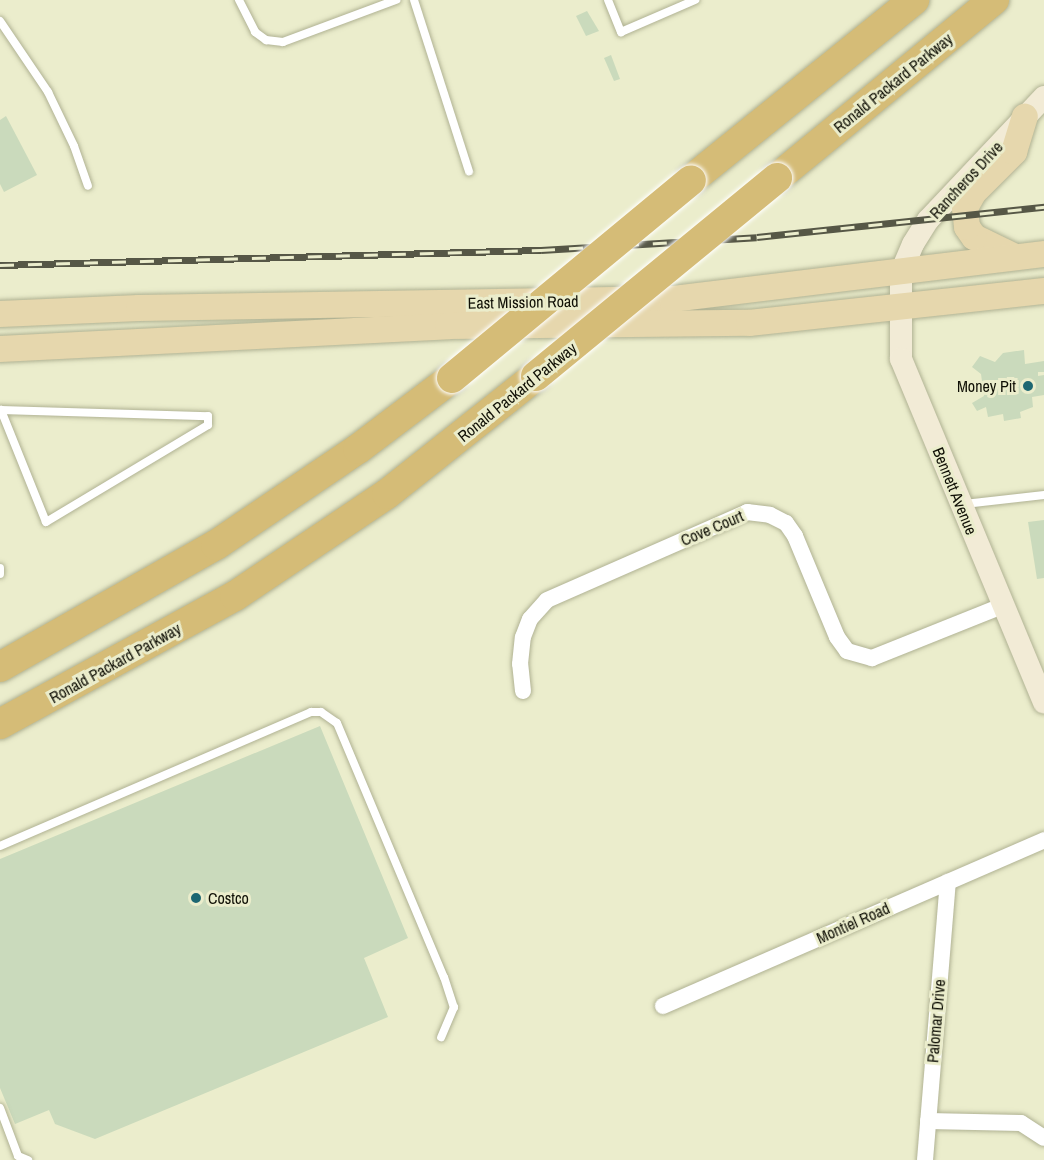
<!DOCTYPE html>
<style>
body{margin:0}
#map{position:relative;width:1044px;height:1160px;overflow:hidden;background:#ebedcc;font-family:"Archivo Narrow",sans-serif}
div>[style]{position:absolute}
.building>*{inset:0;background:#cadabc}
.roads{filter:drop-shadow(0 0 2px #b0b293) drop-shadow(0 0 2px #b0b293)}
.lane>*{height:8px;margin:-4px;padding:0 4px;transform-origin:4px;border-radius:4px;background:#fff}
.street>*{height:16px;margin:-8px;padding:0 8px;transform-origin:8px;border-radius:8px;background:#fff}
.secondary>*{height:22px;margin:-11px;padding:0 11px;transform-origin:11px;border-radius:11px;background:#f2ebd6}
.primary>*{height:26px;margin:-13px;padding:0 13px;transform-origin:13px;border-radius:13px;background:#e6d7ad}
.highway>*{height:30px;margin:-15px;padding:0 15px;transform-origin:15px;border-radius:15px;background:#d5bc77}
.rail>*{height:7px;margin-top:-3.5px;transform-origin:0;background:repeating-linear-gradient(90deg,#ebedcc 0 14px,#565746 0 28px);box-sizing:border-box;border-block:2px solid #565746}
.bridges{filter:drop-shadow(0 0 2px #fff) drop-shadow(0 0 2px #fff)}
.highway-bridge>*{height:30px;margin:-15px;padding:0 15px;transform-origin:15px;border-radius:15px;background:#d5bc77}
.dots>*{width:16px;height:16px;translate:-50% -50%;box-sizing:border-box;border:3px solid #ebedcc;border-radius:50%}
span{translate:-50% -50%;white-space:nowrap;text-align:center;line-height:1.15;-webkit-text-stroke:6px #ebedcc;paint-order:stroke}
.street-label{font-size:16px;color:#0f0f05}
.poi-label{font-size:16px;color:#0f0f05}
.right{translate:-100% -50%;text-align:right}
.left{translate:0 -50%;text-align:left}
</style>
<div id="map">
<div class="building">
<div style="clip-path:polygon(587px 11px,599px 31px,586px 36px,576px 16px)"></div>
<div style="clip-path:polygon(611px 55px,620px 79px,614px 81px,604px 58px)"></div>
<div style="clip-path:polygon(6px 116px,37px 175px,4px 192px,0 184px,0 120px)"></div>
<div style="clip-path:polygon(1024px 350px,1025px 364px,1044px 361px,1044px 372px,1038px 372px,1038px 376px,1044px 375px,1044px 395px,1032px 397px,1033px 407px,1020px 412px,1021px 418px,1004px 421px,1003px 414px,988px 417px,986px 407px,977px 411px,972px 403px,984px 396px,981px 374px,972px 367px,980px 356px,995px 362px,1003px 353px)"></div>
<div style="clip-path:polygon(1044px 520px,1044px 578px,1037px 579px,1028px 522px)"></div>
<div style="clip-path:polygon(320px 726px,408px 938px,364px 958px,388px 1017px,95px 1139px,55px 1124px,49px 1110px,15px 1124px,0 1088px,0 859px)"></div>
</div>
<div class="roads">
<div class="lane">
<div style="left:239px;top:0;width:36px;rotate:63deg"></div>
<div style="left:255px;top:32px;width:14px;rotate:36deg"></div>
<div style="left:266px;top:40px;width:17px;rotate:7deg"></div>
<div style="left:283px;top:42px;width:121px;rotate:-20.4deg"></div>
<div style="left:414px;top:0;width:180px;rotate:72.2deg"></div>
<div style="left:608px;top:0;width:35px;rotate:68deg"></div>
<div style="left:621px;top:32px;width:81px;rotate:-23.4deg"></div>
<div style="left:0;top:21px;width:86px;rotate:55.9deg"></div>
<div style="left:48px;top:92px;width:60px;rotate:64.3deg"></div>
<div style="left:74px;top:146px;width:42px;rotate:70.7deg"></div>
<div style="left:0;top:410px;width:1px"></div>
<div style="left:1px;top:410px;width:207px;rotate:1.7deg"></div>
<div style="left:208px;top:416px;width:9px;rotate:90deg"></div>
<div style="left:208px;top:425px;width:189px;rotate:149.1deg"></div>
<div style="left:46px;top:522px;width:121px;rotate:-111.9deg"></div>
<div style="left:964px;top:504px;width:81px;rotate:-6.4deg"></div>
<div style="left:0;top:568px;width:6px;rotate:90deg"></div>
<div style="left:0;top:846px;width:339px;rotate:-23.3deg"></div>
<div style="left:311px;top:712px;width:10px"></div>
<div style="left:321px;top:712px;width:19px;rotate:35deg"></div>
<div style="left:337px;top:723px;width:276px;rotate:67.2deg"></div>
<div style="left:444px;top:977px;width:32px;rotate:72deg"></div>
<div style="left:454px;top:1007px;width:33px;rotate:113deg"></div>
<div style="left:0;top:1108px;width:51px;rotate:69.4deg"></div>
<div style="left:18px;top:1156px;width:11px;rotate:22deg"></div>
</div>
<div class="street">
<div style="left:523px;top:691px;width:27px;rotate:-96deg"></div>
<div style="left:520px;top:664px;width:27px;rotate:-84deg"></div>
<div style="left:523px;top:637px;width:19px;rotate:-69deg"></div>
<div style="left:530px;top:619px;width:25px;rotate:-48deg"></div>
<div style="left:547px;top:600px;width:219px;rotate:-23.7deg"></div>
<div style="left:747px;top:512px;width:23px;rotate:7deg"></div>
<div style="left:770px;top:515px;width:18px;rotate:27deg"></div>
<div style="left:786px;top:523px;width:16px;rotate:55deg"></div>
<div style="left:795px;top:536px;width:109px;rotate:67.4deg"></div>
<div style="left:837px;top:637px;width:17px;rotate:54deg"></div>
<div style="left:847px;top:651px;width:26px;rotate:16deg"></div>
<div style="left:872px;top:658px;width:140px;rotate:-21.8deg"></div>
<div style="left:663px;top:1006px;width:416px;rotate:-23.5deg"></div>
<div style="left:928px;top:1121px;width:93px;rotate:1.2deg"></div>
<div style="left:1021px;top:1123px;width:27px;rotate:33deg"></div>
<div style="left:925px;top:1160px;width:279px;rotate:-85.3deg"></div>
</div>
<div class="secondary">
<div style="left:1044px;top:97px;width:169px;rotate:133.3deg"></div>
<div style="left:928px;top:220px;width:28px;rotate:122deg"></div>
<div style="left:913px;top:244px;width:30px;rotate:113deg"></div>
<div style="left:901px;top:272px;width:87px;rotate:90deg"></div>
<div style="left:901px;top:359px;width:372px;rotate:67.4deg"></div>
</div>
<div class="primary">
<div style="left:1013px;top:256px;width:43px;rotate:-154deg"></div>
<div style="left:974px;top:237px;width:12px;rotate:-125deg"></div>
<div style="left:967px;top:227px;width:19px;rotate:-96deg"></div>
<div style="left:965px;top:208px;width:18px;rotate:-61deg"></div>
<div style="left:974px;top:192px;width:57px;rotate:-45deg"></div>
<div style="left:1014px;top:152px;width:37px;rotate:-73deg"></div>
<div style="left:0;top:314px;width:139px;rotate:-2.5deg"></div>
<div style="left:139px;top:308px;width:533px;rotate:-0.97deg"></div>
<div style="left:672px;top:299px;width:375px;rotate:-6.9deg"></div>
<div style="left:0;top:349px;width:449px;rotate:-2.9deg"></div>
<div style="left:448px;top:326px;width:301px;rotate:-0.6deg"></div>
<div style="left:749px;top:323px;width:297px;rotate:-6.2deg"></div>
</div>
<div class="highway">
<div style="left:777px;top:178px;width:281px;rotate:-39.4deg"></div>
<div style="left:691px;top:180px;width:287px;rotate:-38.9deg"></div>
<div style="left:0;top:667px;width:248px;rotate:-29.5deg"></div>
<div style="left:216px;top:545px;width:171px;rotate:-34.1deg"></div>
<div style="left:358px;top:449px;width:118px;rotate:-37.1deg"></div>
<div style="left:0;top:724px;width:268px;rotate:-28.6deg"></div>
<div style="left:235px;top:596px;width:183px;rotate:-33.9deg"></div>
<div style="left:387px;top:494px;width:190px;rotate:-38.4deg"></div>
</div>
</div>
<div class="rail">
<div style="left:0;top:265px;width:541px;rotate:-1.59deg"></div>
<div style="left:541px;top:250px;width:216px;rotate:-3.4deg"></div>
<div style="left:757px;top:237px;width:289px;rotate:-6deg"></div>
</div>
<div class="bridges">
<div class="highway-bridge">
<div style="left:536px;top:376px;width:312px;rotate:-39.4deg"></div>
<div style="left:452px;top:378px;width:310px;rotate:-39.6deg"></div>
</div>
</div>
<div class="dots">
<div style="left:1028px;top:386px;background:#1d6772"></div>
<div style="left:196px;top:898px;background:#1d6772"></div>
</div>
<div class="street-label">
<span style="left:893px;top:83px;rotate:-39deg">Ronald Packard Parkway</span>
<span style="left:966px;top:180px;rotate:-47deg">Rancheros Drive</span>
<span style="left:523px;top:302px;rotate:-1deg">East Mission Road</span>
<span style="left:517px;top:392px;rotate:-39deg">Ronald Packard Parkway</span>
<span style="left:955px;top:491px;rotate:68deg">Bennett Avenue</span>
<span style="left:712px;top:528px;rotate:-23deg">Cove Court</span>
<span style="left:115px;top:663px;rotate:-29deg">Ronald Packard Parkway</span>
<span style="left:853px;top:923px;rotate:-24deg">Montiel Road</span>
<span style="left:936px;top:1021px;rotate:-85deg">Palomar Drive</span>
</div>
<div class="poi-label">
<span class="right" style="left:1016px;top:386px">Money Pit</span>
<span class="left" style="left:208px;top:898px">Costco</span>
</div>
</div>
